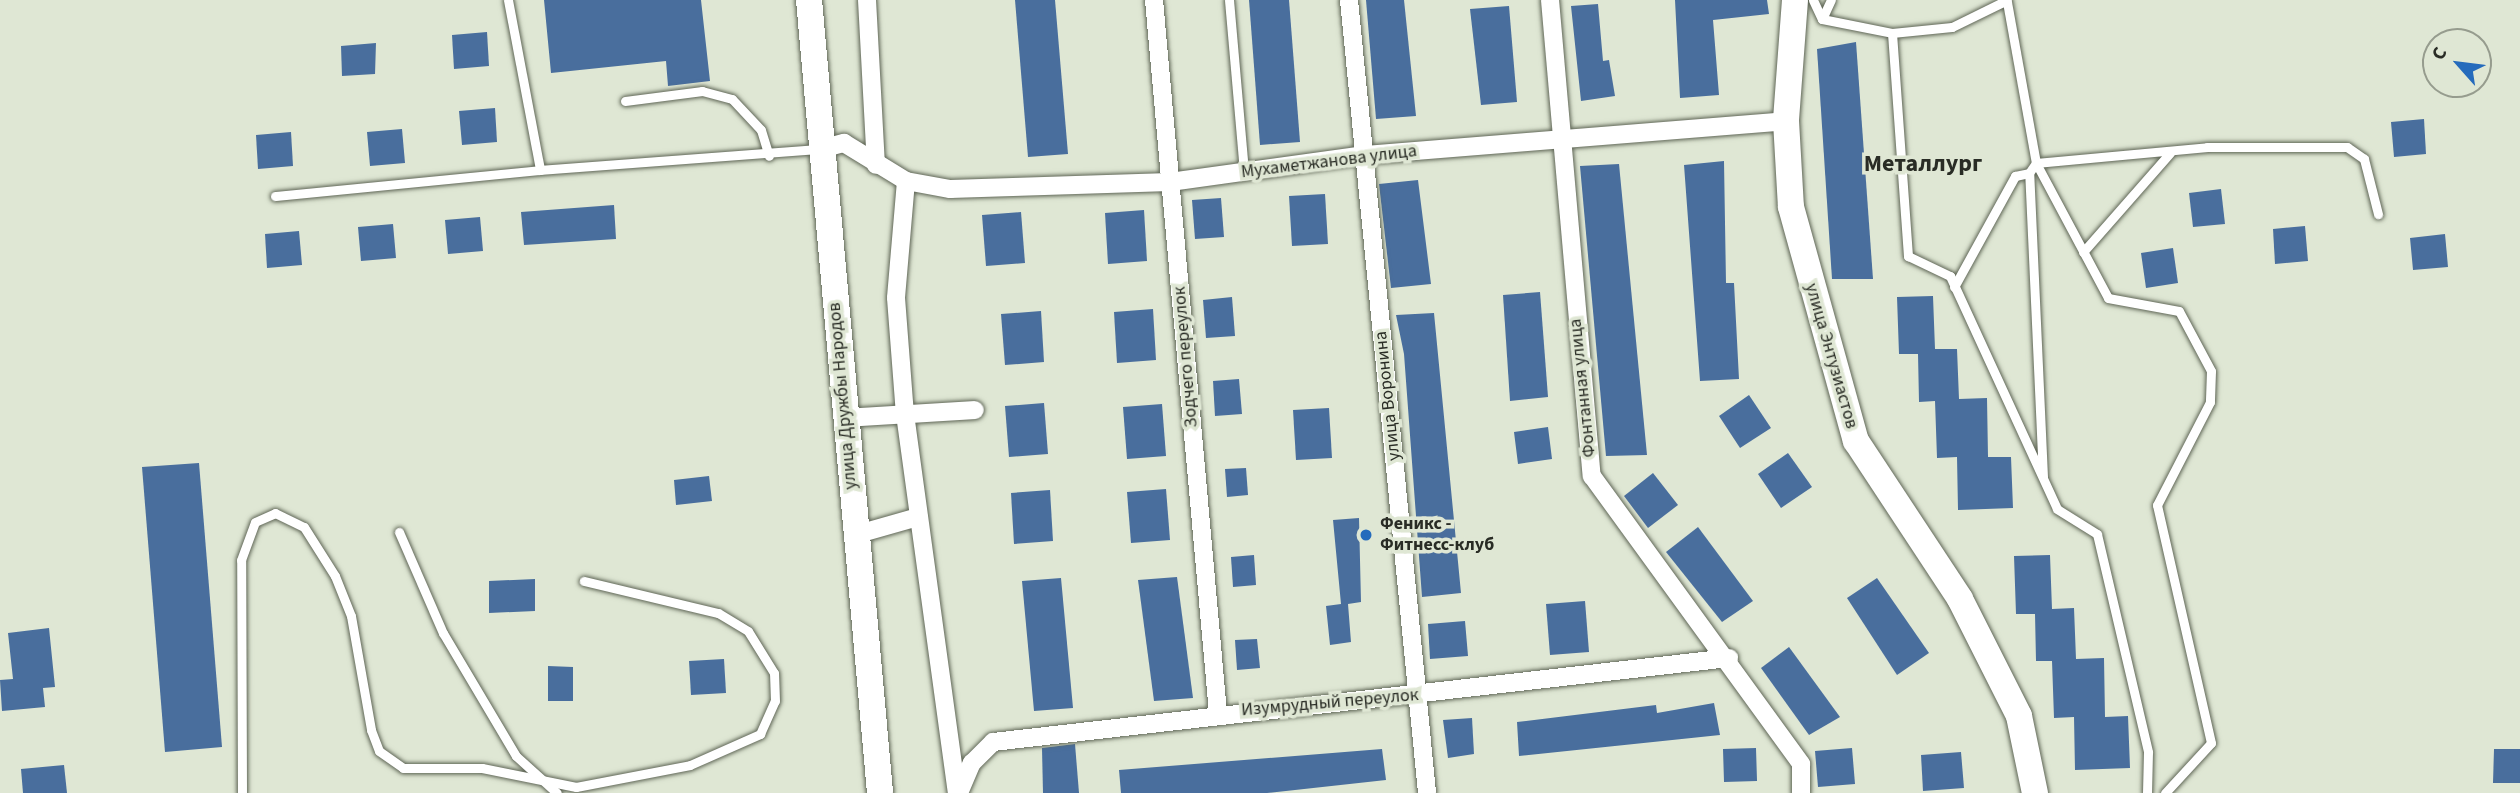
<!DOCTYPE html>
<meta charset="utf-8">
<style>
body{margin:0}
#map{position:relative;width:2520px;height:793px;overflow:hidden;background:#dfe7d4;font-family:"Source Sans 3",sans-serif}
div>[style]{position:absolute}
.building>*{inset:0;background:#496e9d}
.roads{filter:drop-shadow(0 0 2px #5f6656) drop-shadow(0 0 2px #5f6656)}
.lane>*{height:9px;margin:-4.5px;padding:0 4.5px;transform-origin:4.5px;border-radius:4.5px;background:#fff}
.street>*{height:18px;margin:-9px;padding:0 9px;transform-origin:9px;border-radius:9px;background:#fff}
.secondary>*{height:26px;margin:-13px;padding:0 13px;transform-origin:13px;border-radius:13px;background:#fff}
.dots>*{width:19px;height:19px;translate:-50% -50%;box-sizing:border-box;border:4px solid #dfe7d4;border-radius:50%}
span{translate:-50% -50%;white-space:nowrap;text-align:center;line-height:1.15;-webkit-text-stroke:7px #dfe7d4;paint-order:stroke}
.street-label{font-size:18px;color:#292c25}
.poi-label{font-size:18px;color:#292c25;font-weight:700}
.left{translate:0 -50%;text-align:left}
.district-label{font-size:24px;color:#292c25;font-weight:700}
.north{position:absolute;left:2422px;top:28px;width:70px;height:70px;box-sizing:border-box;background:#dfe7d4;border:2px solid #969c8e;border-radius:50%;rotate:298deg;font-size:19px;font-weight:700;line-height:28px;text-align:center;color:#292c25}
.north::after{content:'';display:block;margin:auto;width:24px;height:32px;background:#256bbc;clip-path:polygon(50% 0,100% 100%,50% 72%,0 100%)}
</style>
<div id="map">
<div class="building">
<div style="clip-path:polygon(544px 0,701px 0,710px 81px,668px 86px,666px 61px,551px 73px)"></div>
<div style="clip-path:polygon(1015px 0,1055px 0,1068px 154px,1028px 157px)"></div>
<div style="clip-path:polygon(1249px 0,1289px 0,1300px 142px,1260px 145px)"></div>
<div style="clip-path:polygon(1366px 0,1404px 0,1416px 116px,1376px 119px)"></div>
<div style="clip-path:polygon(1675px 0,1767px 0,1769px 14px,1713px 20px,1719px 95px,1680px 98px)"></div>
<div style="clip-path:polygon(1598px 4px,1603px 61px,1609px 60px,1615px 96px,1581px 101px,1571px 6px)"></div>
<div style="clip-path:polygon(1509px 6px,1517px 102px,1481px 105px,1470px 9px)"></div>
<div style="clip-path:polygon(487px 32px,489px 66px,454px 69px,452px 35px)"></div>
<div style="clip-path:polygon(1856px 42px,1873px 279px,1832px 279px,1817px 49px)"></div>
<div style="clip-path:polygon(376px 43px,375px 74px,342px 76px,341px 46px)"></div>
<div style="clip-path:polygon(495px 108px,497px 142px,462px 145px,459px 111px)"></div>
<div style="clip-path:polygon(2424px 119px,2426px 154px,2394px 157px,2391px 122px)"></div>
<div style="clip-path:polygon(402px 129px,405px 163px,370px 166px,367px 132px)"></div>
<div style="clip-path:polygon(291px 132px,293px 166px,258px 169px,256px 135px)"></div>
<div style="clip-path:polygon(1724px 161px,1726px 283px,1734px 283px,1739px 379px,1700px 381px,1684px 165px)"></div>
<div style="clip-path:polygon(1619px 164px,1647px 455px,1606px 456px,1580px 166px)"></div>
<div style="clip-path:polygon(1418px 180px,1431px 284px,1391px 288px,1379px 184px)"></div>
<div style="clip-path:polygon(2221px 189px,2225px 224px,2193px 227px,2189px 193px)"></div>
<div style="clip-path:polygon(1325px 194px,1328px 244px,1292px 246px,1289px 196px)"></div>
<div style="clip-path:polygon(1221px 198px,1224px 237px,1195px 239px,1192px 200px)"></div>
<div style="clip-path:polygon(614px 205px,616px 239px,524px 245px,521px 212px)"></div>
<div style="clip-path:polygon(1144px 210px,1147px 261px,1108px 264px,1105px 213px)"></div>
<div style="clip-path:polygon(1021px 212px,1025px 263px,986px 266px,982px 215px)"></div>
<div style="clip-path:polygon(480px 217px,483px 251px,448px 254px,445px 220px)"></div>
<div style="clip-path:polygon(393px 224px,396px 258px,361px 261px,358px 227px)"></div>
<div style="clip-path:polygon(2305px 226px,2308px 261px,2275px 264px,2273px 229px)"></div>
<div style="clip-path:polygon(299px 231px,302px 265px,267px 268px,265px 234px)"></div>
<div style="clip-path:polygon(2445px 234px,2448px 267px,2413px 270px,2410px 238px)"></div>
<div style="clip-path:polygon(2173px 248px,2178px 283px,2146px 288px,2141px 253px)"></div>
<div style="clip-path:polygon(1540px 292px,1548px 397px,1510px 401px,1503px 295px)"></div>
<div style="clip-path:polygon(1933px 296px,1935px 349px,1957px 349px,1959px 399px,1987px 398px,1988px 457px,2011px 457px,2013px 508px,1958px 510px,1957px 457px,1937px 458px,1935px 401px,1919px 402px,1918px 354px,1899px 354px,1897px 297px)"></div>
<div style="clip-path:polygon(1232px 297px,1235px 336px,1206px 338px,1203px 300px)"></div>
<div style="clip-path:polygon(1153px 309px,1156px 360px,1117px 363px,1114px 312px)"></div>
<div style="clip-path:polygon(1041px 311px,1044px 362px,1005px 365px,1001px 314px)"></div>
<div style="clip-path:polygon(1434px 313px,1461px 593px,1422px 597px,1404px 354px,1396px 315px)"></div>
<div style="clip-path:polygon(1239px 379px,1242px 414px,1215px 416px,1213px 381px)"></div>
<div style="clip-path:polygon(1749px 395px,1771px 428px,1740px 448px,1719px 416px)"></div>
<div style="clip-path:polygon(1044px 403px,1048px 454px,1009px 457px,1005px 406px)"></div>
<div style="clip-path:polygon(1162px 404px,1166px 456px,1127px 459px,1123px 407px)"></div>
<div style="clip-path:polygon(1329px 408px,1332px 458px,1296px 460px,1293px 410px)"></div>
<div style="clip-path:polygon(1548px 427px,1552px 459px,1518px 464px,1514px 432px)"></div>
<div style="clip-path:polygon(1788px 453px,1812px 487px,1781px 508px,1758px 474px)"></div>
<div style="clip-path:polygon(199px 463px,222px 747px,165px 752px,142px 467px)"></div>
<div style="clip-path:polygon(1246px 468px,1248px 495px,1227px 497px,1225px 469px)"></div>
<div style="clip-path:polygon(1653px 473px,1678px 505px,1648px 528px,1624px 496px)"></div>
<div style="clip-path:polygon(709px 476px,712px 501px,676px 505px,674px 480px)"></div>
<div style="clip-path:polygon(1166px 489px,1170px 540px,1131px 543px,1127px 492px)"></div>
<div style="clip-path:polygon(1050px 490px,1053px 541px,1014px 544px,1011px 493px)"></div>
<div style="clip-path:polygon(1359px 518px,1361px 602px,1348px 604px,1351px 642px,1330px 645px,1326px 606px,1341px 604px,1333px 520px)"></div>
<div style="clip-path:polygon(1698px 527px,1753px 601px,1722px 622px,1666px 552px)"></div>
<div style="clip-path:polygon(1254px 555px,1256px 585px,1233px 587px,1231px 557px)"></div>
<div style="clip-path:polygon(2050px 555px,2052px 609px,2074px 608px,2076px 659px,2104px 658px,2105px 717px,2128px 716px,2130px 768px,2075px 770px,2074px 717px,2054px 718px,2052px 661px,2036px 661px,2035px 614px,2016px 614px,2014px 556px)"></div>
<div style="clip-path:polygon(1177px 577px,1193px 698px,1154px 701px,1138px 580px)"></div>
<div style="clip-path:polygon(1061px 578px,1073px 708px,1034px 711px,1022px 581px)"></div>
<div style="clip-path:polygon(1877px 578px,1929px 653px,1897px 675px,1847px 598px)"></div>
<div style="clip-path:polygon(535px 579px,535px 611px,489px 613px,489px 581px)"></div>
<div style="clip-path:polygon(1585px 601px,1589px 652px,1550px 655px,1546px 604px)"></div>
<div style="clip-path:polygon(1465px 621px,1468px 656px,1430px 659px,1428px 624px)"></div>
<div style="clip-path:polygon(49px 628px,55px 687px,43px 688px,45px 707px,2px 711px,0 680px,13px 679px,8px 633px)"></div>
<div style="clip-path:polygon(1257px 639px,1260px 668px,1237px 670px,1235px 640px)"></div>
<div style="clip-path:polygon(1789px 647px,1840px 717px,1809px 735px,1761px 668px)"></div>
<div style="clip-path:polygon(724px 659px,726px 693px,691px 695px,689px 661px)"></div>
<div style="clip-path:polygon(548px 666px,573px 667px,573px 701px,548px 701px)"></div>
<div style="clip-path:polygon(1714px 703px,1720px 735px,1519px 756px,1517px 722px,1656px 705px,1657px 713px)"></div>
<div style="clip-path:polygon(1472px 718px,1474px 754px,1448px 758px,1443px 720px)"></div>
<div style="clip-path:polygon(1075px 744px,1079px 793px,1043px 793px,1042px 748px)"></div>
<div style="clip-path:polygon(1756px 748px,1757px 781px,1724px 782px,1723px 749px)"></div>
<div style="clip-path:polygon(1852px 748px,1855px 784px,1818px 787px,1815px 751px)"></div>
<div style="clip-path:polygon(1382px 749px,1386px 780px,1267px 793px,1121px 793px,1119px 770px)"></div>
<div style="clip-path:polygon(2494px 749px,2520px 749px,2520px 783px,2493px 783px)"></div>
<div style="clip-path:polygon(1961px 752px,1964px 788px,1923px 791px,1921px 755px)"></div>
<div style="clip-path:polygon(64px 765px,67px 793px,23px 793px,21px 769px)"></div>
</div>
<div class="roads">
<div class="lane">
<div style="left:508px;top:0;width:173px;rotate:79.3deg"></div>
<div style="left:540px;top:170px;width:281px;rotate:-4.3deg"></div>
<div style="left:1229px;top:0;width:173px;rotate:85deg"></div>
<div style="left:1813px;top:0;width:21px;rotate:65deg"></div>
<div style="left:1822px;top:19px;width:71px;rotate:11.3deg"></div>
<div style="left:1892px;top:33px;width:60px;rotate:-5.7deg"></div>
<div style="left:1952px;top:27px;width:61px;rotate:-26.1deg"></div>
<div style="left:2007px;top:2px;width:164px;rotate:79.8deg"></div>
<div style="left:2036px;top:163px;width:172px;rotate:-5.3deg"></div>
<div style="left:2207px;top:147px;width:140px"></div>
<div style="left:2347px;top:147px;width:21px;rotate:35deg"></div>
<div style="left:2364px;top:159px;width:57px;rotate:75.7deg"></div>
<div style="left:1822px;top:19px;width:21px;rotate:-65deg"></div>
<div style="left:1892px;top:33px;width:224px;rotate:85.9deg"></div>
<div style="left:1908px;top:256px;width:47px;rotate:25.5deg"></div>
<div style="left:1950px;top:276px;width:256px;rotate:65.3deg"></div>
<div style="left:2057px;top:509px;width:47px;rotate:32deg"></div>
<div style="left:2097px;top:534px;width:224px;rotate:76.8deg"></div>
<div style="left:2148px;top:752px;width:41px;rotate:91.4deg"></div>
<div style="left:625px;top:101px;width:78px;rotate:-7.4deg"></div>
<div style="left:702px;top:91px;width:31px;rotate:15deg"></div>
<div style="left:732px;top:99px;width:42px;rotate:46.9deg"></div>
<div style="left:761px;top:130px;width:27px;rotate:73deg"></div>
<div style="left:275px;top:196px;width:266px;rotate:-5.6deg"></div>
<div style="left:2083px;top:252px;width:132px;rotate:-48.7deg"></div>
<div style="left:1954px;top:287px;width:127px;rotate:-61.2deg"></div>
<div style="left:2015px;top:176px;width:14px;rotate:-12deg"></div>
<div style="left:2043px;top:477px;width:304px;rotate:-92.6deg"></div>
<div style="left:2029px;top:173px;width:12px;rotate:-55deg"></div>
<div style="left:2036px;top:163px;width:153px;rotate:61.9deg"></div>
<div style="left:2108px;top:298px;width:72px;rotate:10.4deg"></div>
<div style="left:2179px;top:311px;width:68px;rotate:61.9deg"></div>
<div style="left:2211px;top:371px;width:31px;rotate:92deg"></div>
<div style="left:2210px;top:402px;width:116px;rotate:117.2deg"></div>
<div style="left:2157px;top:505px;width:244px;rotate:77.2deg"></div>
<div style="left:2211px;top:743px;width:68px;rotate:132.6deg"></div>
<div style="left:399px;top:532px;width:110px;rotate:66.5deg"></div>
<div style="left:443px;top:633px;width:143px;rotate:59.3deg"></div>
<div style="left:516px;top:756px;width:55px;rotate:42.1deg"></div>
<div style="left:242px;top:793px;width:233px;rotate:-90.2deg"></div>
<div style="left:241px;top:560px;width:40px;rotate:-69.8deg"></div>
<div style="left:255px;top:522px;width:22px;rotate:-24deg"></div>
<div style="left:275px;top:513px;width:32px;rotate:26deg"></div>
<div style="left:304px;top:527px;width:58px;rotate:57.7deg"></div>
<div style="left:335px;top:576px;width:43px;rotate:68.2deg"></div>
<div style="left:351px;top:616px;width:116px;rotate:80deg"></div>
<div style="left:371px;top:730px;width:22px;rotate:69deg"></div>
<div style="left:379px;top:751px;width:29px;rotate:35deg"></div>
<div style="left:403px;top:768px;width:79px"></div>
<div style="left:482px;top:768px;width:96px;rotate:11.4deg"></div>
<div style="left:576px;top:787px;width:116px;rotate:-10.9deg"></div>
<div style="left:690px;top:765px;width:77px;rotate:-23.9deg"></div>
<div style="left:760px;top:734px;width:36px;rotate:-66deg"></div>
<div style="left:775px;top:701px;width:28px;rotate:-92deg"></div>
<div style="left:774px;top:673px;width:49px;rotate:-121.8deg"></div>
<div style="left:748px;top:631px;width:35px;rotate:-149deg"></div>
<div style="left:718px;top:613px;width:138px;rotate:-166.6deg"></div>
</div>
<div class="street">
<div style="left:867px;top:0;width:165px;rotate:86.9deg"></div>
<div style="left:1154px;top:0;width:716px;rotate:84.87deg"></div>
<div style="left:1349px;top:0;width:797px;rotate:84.38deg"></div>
<div style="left:1550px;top:0;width:478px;rotate:85deg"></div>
<div style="left:1592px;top:476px;width:356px;rotate:54deg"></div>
<div style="left:1801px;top:764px;width:29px;rotate:90deg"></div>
<div style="left:821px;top:149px;width:24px;rotate:-15deg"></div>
<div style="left:844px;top:143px;width:73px;rotate:31.5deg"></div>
<div style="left:906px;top:181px;width:45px;rotate:10.3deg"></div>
<div style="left:950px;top:189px;width:220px;rotate:-1.8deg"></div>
<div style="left:1170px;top:182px;width:197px;rotate:-7.9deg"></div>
<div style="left:1365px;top:155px;width:422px;rotate:-4.6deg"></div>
<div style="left:906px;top:181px;width:117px;rotate:94.9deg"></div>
<div style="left:896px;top:298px;width:116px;rotate:85.6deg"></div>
<div style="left:905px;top:414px;width:383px;rotate:82.2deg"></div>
<div style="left:845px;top:418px;width:130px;rotate:-3.5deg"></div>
<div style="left:855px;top:535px;width:66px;rotate:-15.9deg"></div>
<div style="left:959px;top:793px;width:33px;rotate:-67deg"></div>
<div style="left:972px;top:763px;width:30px;rotate:-45deg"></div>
<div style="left:993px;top:742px;width:741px;rotate:-6.51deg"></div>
</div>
<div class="secondary">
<div style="left:809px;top:0;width:796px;rotate:84.88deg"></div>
<div style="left:1795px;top:0;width:121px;rotate:94.3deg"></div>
<div style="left:1786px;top:121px;width:86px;rotate:86.7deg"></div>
<div style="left:1791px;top:207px;width:243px;rotate:74.5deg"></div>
<div style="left:1856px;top:441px;width:189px;rotate:56.6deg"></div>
<div style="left:1960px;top:599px;width:131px;rotate:63.2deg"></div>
<div style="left:2019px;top:716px;width:79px;rotate:78.3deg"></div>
</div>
</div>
<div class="dots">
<div style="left:1366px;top:535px;background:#256bbc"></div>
</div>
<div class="street-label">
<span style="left:1329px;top:162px;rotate:-7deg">Мухаметжанова улица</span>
<span style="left:1831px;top:356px;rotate:74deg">улица Энтузиастов</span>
<span style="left:1186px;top:357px;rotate:-95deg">Зодчего переулок</span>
<span style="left:1583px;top:388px;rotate:-96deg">Фонтанная улица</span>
<span style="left:843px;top:396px;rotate:-95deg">улица Дружбы Народов</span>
<span style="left:1388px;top:396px;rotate:-96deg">улица Воронина</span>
<span style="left:1330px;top:703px;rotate:-5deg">Изумрудный переулок</span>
</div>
<div class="poi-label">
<span class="left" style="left:1380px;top:535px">Феникс -<br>Фитнесс-клуб</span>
</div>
<div class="district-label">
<span style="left:1923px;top:164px">Металлург</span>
</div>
<div class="north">С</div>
</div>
